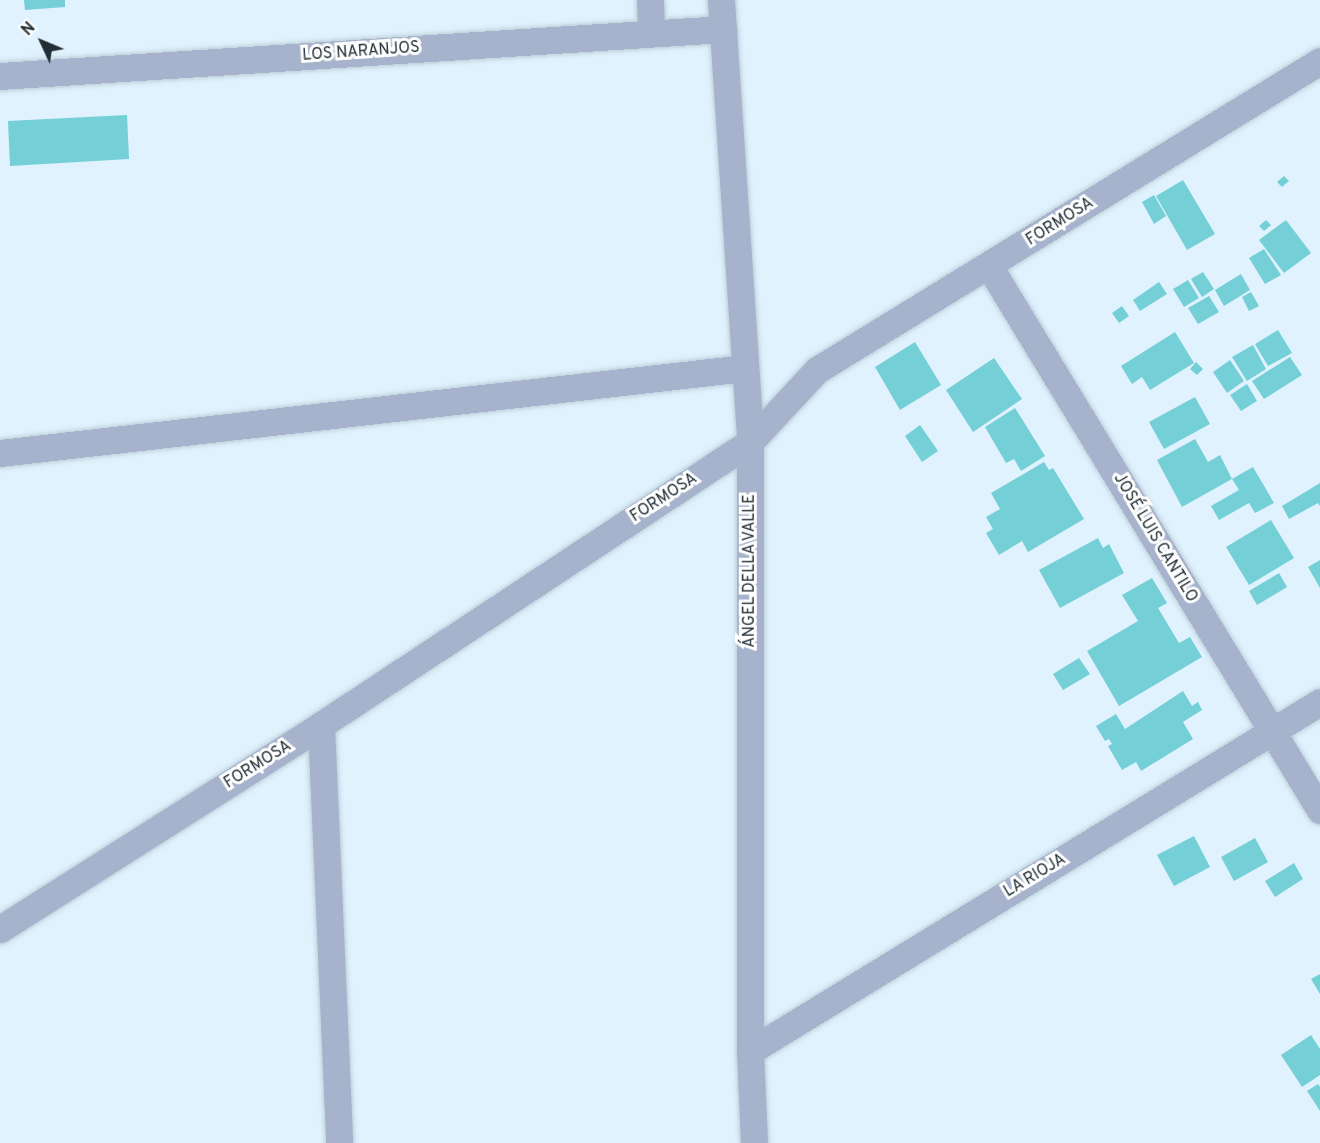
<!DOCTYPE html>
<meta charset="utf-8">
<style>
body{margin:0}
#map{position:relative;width:1320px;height:1143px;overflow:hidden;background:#dff2fd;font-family:Overpass,sans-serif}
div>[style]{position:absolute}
.building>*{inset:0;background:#75cfd7}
.roads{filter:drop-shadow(0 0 2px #bdcfd9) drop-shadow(0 0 2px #bdcfd9)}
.street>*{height:27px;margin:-13.5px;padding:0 13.5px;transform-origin:13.5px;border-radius:13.5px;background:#a7b2cc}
span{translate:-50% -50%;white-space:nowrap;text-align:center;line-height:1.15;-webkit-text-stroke:6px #fff;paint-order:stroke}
.street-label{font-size:16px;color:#222e35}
.north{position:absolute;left:12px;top:12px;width:60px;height:60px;-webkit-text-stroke:4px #fff;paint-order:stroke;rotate:314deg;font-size:16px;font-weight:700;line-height:24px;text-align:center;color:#222e35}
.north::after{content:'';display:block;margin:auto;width:21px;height:27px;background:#222e35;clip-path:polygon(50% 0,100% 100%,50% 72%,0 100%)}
</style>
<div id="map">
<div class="building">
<div style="clip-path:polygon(24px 0,65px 0,65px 7px,25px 10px)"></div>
<div style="clip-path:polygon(127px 115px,129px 159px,10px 166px,8px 121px)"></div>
<div style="clip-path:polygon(1284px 176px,1289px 181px,1282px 187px,1277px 182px)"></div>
<div style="clip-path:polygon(1183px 180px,1215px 234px,1187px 250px,1156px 196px)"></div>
<div style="clip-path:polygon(1154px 195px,1166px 216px,1154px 224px,1142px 202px)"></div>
<div style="clip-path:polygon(1266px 220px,1271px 225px,1264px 231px,1259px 226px)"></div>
<div style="clip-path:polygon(1286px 220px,1311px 253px,1284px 273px,1259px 240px)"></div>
<div style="clip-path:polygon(1264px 249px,1281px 275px,1265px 284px,1249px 258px)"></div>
<div style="clip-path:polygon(1203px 272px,1214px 289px,1202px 297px,1191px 279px)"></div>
<div style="clip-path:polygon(1241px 274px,1250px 290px,1224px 306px,1215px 290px)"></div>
<div style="clip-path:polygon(1188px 280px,1199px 298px,1184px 307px,1173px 289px)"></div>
<div style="clip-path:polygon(1159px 282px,1167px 294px,1140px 311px,1133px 300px)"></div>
<div style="clip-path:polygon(1251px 292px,1259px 306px,1249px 311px,1242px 297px)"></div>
<div style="clip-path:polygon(1209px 296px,1219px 312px,1198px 324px,1188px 308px)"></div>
<div style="clip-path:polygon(1122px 306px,1129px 316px,1119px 323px,1112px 313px)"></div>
<div style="clip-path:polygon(1278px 330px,1292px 353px,1268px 366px,1255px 344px)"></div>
<div style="clip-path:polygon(1175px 332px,1194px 363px,1150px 390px,1142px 377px,1132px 384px,1121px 366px)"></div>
<div style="clip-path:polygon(915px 342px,941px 385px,900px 410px,875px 367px)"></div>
<div style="clip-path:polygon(1253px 345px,1266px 369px,1247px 381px,1232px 357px)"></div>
<div style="clip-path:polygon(1290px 357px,1302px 375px,1264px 399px,1252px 381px)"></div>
<div style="clip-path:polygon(994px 358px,1022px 399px,973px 432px,946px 390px)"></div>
<div style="clip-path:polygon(1230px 360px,1244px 381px,1227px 393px,1213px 372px)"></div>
<div style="clip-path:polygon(1196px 362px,1203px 369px,1197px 375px,1190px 369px)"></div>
<div style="clip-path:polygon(1247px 384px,1257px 401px,1241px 411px,1230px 395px)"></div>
<div style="clip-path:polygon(1195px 397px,1210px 424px,1164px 449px,1149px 422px)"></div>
<div style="clip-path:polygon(1015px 408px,1045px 456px,1021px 471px,1014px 459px,1006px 463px,985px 427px)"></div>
<div style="clip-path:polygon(920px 425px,938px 451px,922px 462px,905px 436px)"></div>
<div style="clip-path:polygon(1195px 439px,1208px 462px,1220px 455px,1232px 479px,1182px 507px,1157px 460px)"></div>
<div style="clip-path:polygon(1044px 462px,1049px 470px,1053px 468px,1084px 519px,1028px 552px,1022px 541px,999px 555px,986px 533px,993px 529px,986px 517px,1000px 509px,991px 493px)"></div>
<div style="clip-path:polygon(1253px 467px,1274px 503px,1255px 513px,1249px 503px,1219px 520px,1211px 506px,1239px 490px,1232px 479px)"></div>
<div style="clip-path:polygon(1320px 483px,1320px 506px,1318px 503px,1289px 519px,1282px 506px)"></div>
<div style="clip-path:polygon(1271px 520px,1294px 558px,1249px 585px,1226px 547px)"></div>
<div style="clip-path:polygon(1098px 538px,1103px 548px,1109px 544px,1124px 573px,1060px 608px,1039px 570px)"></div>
<div style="clip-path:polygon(1320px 560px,1320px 588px,1308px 567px)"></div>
<div style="clip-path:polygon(1279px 573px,1287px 587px,1257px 605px,1249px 591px)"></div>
<div style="clip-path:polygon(1152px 578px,1167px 603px,1158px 608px,1179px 643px,1190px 637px,1202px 657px,1119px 706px,1087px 651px,1138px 621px,1122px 595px)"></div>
<div style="clip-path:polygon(1079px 658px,1090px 674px,1063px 690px,1053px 674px)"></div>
<div style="clip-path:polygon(1183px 691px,1192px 706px,1198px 702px,1202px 710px,1183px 722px,1193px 739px,1141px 771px,1136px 762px,1122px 770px,1108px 746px,1112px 744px,1109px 739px,1105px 741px,1096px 726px,1116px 714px,1125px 729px)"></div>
<div style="clip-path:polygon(1194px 836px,1210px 867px,1174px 886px,1157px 855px)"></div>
<div style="clip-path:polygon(1255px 838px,1268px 862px,1234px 881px,1221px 857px)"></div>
<div style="clip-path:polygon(1294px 863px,1303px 879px,1275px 897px,1265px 881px)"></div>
<div style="clip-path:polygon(1320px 974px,1320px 994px,1311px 979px)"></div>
<div style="clip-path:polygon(1311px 1035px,1320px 1049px,1320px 1075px,1302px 1087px,1281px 1055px)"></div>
<div style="clip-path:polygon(1318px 1084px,1320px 1087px,1320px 1111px,1307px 1091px)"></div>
</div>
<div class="roads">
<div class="street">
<div style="left:650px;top:0;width:33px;rotate:88deg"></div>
<div style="left:721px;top:0;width:443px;rotate:86.2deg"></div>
<div style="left:750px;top:442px;width:609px;rotate:90deg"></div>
<div style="left:750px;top:1051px;width:92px;rotate:87.5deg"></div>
<div style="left:0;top:76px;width:725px;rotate:-3.72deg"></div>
<div style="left:989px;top:266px;width:637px;rotate:58.68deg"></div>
<div style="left:0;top:453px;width:750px;rotate:-6.51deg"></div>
<div style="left:321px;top:725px;width:418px;rotate:87.5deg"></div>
<div style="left:0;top:929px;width:380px;rotate:-32.4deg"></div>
<div style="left:321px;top:725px;width:514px;rotate:-33.41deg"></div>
<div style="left:750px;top:442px;width:98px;rotate:-47.1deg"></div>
<div style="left:817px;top:370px;width:590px;rotate:-31.56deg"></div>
<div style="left:750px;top:1051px;width:668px;rotate:-31.48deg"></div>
</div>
</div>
<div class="street-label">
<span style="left:361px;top:52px;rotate:-4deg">LOS NARANJOS</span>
<span style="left:1060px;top:222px;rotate:-32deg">FORMOSA</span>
<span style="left:664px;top:498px;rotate:-33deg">FORMOSA</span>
<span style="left:1155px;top:538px;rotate:59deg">JOSÉ LUIS CANTILO</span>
<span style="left:750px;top:571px;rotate:-90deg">ÁNGEL DELLA VALLE</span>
<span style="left:258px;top:765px;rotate:-32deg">FORMOSA</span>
<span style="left:1035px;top:876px;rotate:-31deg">LA RIOJA</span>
</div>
<div class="north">N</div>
</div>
